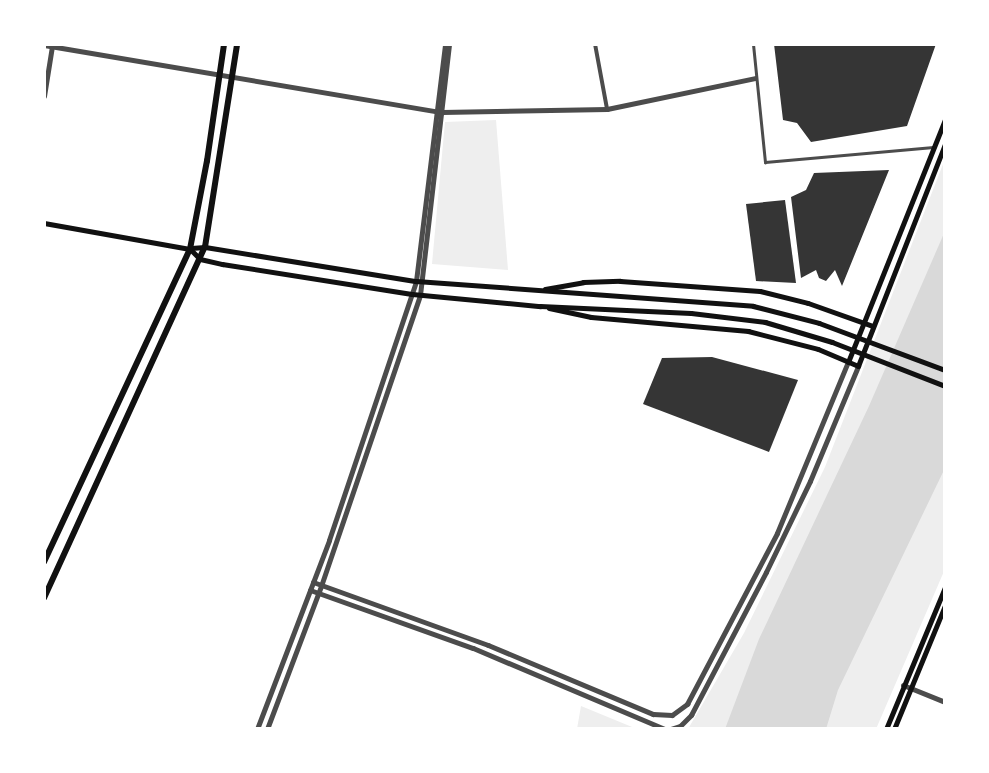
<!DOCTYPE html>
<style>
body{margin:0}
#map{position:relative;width:989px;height:773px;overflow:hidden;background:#fff;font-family:Georgia,serif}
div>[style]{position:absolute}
.green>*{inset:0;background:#eee}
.water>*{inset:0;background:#d9d9d9}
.building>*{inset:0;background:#353535}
.pedestrian>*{height:3px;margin:-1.5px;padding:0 1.5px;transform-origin:1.5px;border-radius:1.5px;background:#4c4c4c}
.minor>*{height:4px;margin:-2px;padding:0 2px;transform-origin:2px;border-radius:2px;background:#4c4c4c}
.tertiary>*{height:5px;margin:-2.5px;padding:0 2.5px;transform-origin:2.5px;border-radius:2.5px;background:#4c4c4c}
.secondary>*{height:5px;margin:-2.5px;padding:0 2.5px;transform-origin:2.5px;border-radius:2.5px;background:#111}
.primary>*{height:6px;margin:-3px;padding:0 3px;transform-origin:3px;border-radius:3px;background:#111}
span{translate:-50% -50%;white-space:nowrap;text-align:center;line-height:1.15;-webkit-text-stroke:6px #fff;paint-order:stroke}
.frame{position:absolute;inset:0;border:46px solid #fff;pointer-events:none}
</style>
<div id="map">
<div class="green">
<div style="clip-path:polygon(496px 120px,508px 270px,432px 264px,445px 122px)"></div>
<div style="clip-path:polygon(945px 159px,945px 569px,876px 729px,688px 729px,744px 633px,825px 467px)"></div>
<div style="clip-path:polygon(581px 706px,637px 729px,577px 729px)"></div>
</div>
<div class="water">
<div style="clip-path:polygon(945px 231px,945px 468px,838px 690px,826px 729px,725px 729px,759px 639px,869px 406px)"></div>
</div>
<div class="building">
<div style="clip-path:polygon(774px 44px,936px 44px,907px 126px,811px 142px,797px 123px,783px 120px)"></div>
<div style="clip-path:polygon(889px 170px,842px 286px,835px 270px,826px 281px,819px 278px,816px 270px,801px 278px,791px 197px,806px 190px,814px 173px)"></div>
<div style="clip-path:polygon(785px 200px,796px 283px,756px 281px,746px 204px)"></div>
<div style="clip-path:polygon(712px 357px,798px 380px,769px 452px,643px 404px,662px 358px)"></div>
</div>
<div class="pedestrian">
<div style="left:753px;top:44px;width:119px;rotate:84.2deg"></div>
<div style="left:765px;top:162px;width:169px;rotate:-5.1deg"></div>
</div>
<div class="minor">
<div style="left:595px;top:44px;width:66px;rotate:79.5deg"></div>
</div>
<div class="tertiary">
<div style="left:44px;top:45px;width:404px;rotate:9.6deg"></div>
<div style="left:442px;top:112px;width:165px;rotate:-1deg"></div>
<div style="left:607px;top:109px;width:151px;rotate:-11.8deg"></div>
<div style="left:44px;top:96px;width:51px;rotate:-80.9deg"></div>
<div style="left:313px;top:582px;width:186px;rotate:19.8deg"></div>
<div style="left:488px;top:645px;width:179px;rotate:22.7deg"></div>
<div style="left:653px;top:714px;width:19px;rotate:3deg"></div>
<div style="left:672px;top:715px;width:19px;rotate:-36deg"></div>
<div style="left:687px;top:704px;width:193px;rotate:-62.2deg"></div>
<div style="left:777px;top:533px;width:185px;rotate:-67.5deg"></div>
<div style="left:310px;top:590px;width:173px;rotate:19.6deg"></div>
<div style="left:473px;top:648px;width:208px;rotate:22.9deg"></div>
<div style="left:903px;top:685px;width:45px;rotate:22deg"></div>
<div style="left:257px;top:729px;width:202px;rotate:-69.1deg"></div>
<div style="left:329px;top:540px;width:273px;rotate:-71.4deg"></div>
<div style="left:416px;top:281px;width:239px;rotate:-83deg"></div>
<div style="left:267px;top:729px;width:153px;rotate:-69.3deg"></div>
<div style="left:321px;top:586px;width:307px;rotate:-71.2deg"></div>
<div style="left:420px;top:295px;width:253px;rotate:-83.4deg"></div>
<div style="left:671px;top:729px;width:9px;rotate:-18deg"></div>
<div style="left:680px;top:726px;width:16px;rotate:-45deg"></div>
<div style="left:691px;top:715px;width:161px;rotate:-62.3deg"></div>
<div style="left:766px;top:572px;width:101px;rotate:-64.2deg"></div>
<div style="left:810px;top:481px;width:125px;rotate:-67.3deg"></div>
</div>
<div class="secondary">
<div style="left:44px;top:223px;width:148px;rotate:10.1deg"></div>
<div style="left:190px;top:249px;width:14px;rotate:45deg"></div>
<div style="left:200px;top:259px;width:23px;rotate:13deg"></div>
<div style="left:222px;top:264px;width:192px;rotate:9deg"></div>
<div style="left:412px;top:294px;width:129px;rotate:5.4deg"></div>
<div style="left:540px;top:306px;width:151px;rotate:2.7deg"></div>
<div style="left:691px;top:313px;width:75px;rotate:6.9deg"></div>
<div style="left:765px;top:322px;width:70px;rotate:16.6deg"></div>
<div style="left:832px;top:342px;width:121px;rotate:21.3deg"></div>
<div style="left:191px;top:248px;width:14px;rotate:-4deg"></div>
<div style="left:205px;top:247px;width:214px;rotate:9.2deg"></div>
<div style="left:416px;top:281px;width:338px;rotate:4.2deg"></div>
<div style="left:753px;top:306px;width:68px;rotate:14.4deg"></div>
<div style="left:819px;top:323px;width:134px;rotate:20.5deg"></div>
<div style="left:545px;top:289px;width:39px;rotate:-10deg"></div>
<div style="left:583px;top:282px;width:37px;rotate:-2deg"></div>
<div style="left:620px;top:281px;width:140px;rotate:4.1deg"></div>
<div style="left:760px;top:291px;width:49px;rotate:14deg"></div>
<div style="left:808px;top:303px;width:69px;rotate:19.5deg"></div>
<div style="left:549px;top:308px;width:43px;rotate:12.1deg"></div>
<div style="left:591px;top:317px;width:158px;rotate:5.1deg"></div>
<div style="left:748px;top:331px;width:72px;rotate:14.4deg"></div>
<div style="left:818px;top:349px;width:43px;rotate:23deg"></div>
<div style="left:858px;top:366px;width:238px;rotate:-68.6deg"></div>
<div style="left:848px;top:362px;width:262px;rotate:-68.2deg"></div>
<div style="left:886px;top:729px;width:154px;rotate:-67.4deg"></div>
<div style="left:894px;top:729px;width:134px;rotate:-67.6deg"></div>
</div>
<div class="primary">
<div style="left:44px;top:562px;width:345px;rotate:-65deg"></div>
<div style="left:190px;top:249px;width:90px;rotate:-79.1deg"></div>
<div style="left:207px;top:161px;width:118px;rotate:-81.7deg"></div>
<div style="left:44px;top:598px;width:386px;rotate:-65.4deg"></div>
<div style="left:205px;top:247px;width:206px;rotate:-81deg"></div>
</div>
<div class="frame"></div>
</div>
